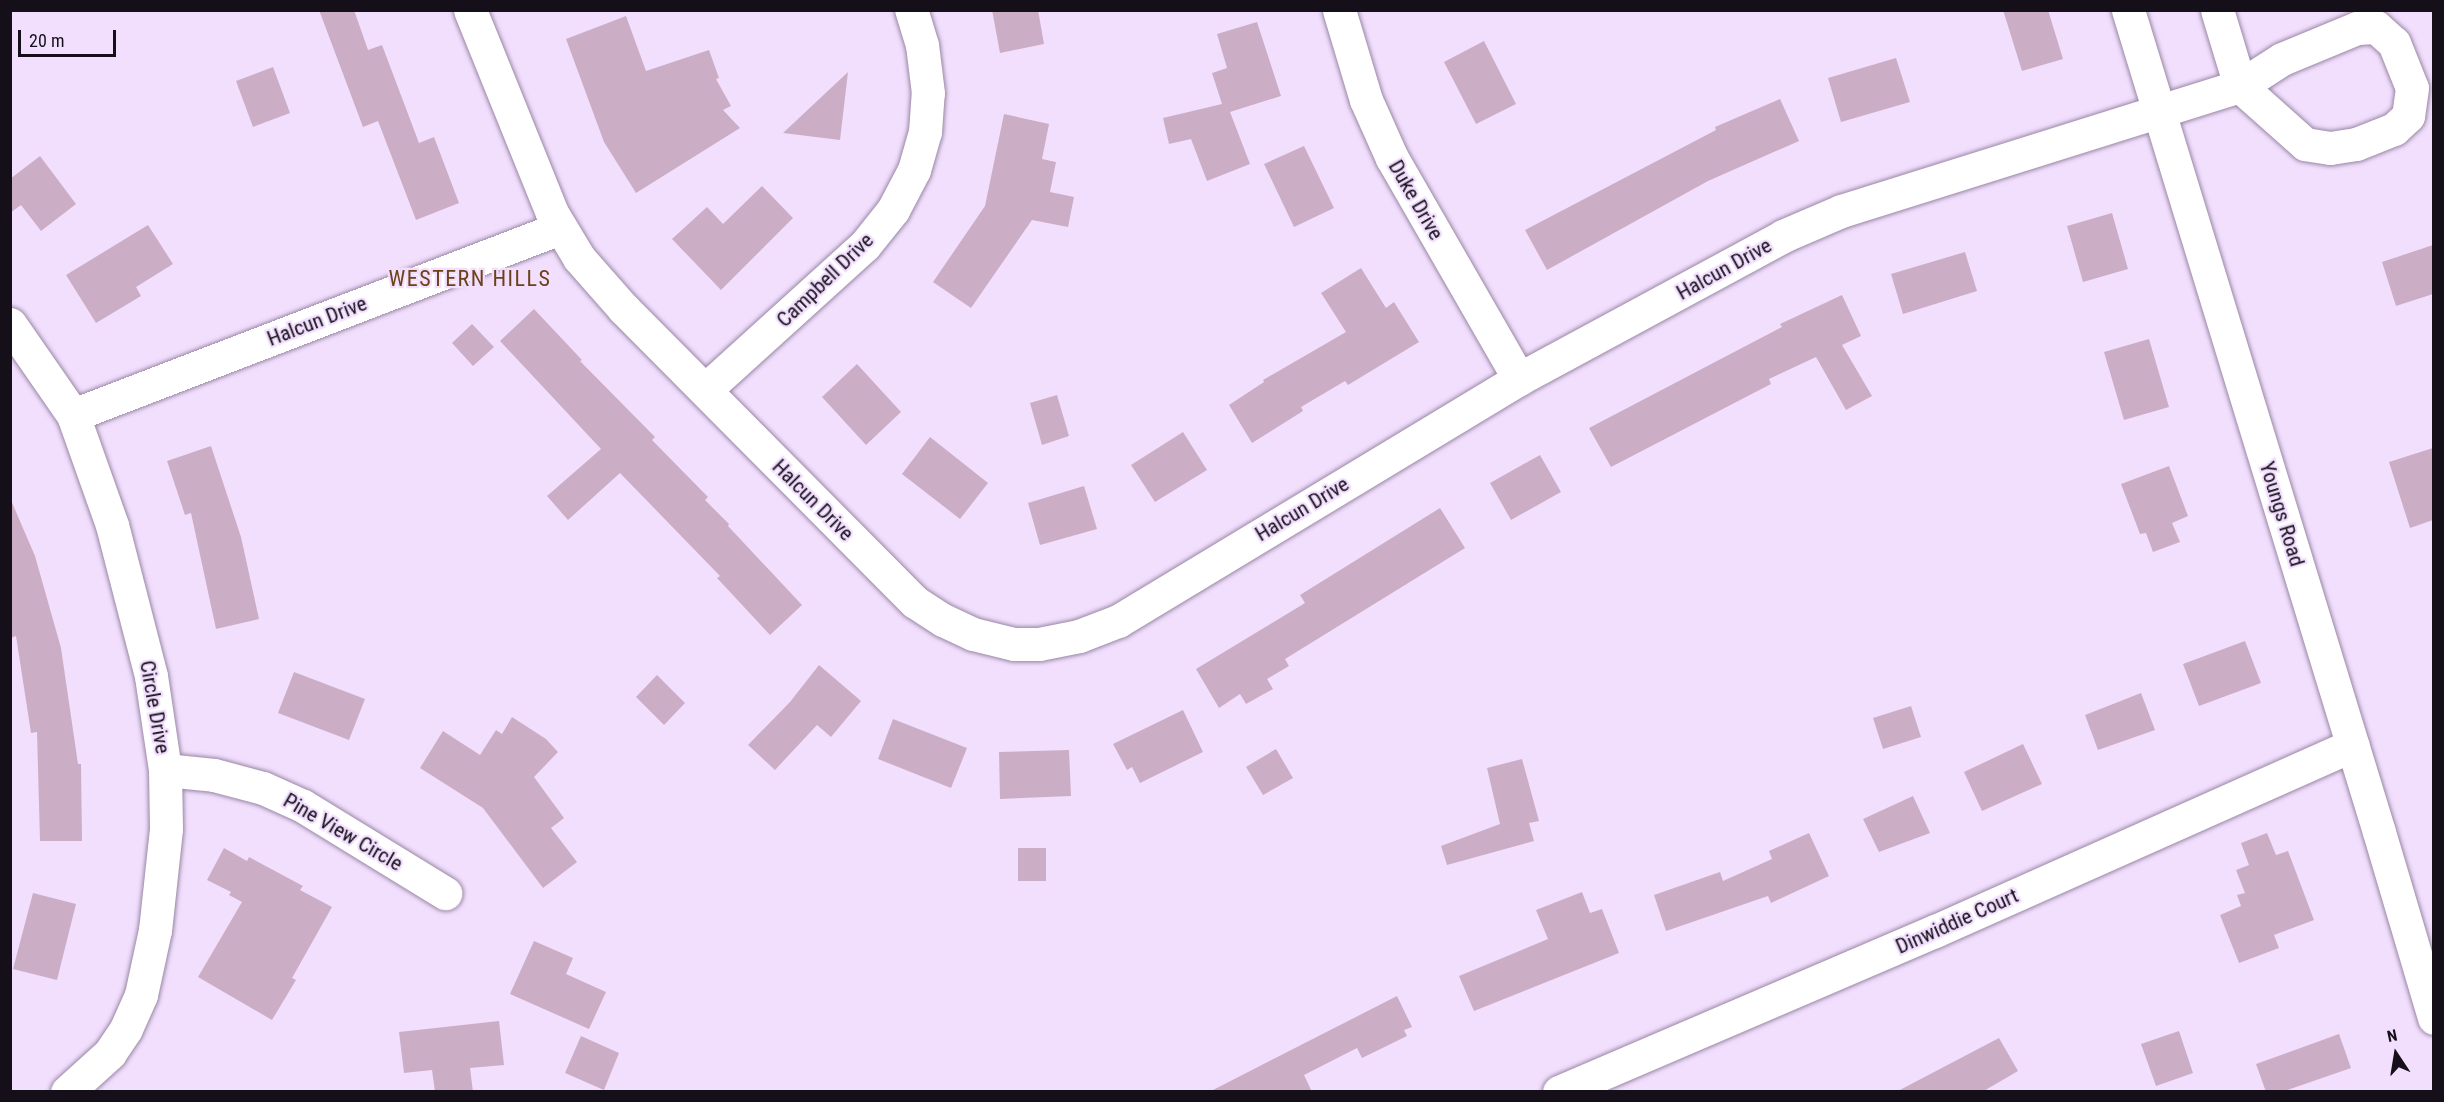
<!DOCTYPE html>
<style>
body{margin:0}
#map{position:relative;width:2444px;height:1102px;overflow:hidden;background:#f2dffe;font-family:"Roboto Condensed",sans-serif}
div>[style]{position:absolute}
.building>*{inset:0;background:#cbaec5}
.roads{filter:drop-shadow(0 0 2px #9987a4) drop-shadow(0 0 2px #9987a4)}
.minor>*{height:33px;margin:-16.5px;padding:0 16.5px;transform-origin:16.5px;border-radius:16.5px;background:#fff}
span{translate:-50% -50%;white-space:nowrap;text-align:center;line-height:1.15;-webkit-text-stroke:4.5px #f2dffe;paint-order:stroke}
.street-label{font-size:21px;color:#150f19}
.neighbourhood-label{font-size:22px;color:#6b4118;letter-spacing:1.5px}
.frame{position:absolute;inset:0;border:12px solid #150f19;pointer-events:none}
.north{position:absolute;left:2366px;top:1024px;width:60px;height:60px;-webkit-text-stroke:4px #f2dffe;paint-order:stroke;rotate:348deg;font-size:16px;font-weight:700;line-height:24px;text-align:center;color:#150f19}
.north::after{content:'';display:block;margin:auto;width:21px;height:27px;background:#150f19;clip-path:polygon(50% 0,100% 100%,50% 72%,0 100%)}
.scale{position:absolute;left:18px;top:30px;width:98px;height:27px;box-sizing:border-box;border:3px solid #150f19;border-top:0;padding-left:8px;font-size:18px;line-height:21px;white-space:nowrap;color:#150f19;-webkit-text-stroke:4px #f2dffe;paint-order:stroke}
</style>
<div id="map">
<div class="building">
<div style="clip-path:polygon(319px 10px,354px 10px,368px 50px,382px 45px,419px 143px,434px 137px,459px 203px,416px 220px,378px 121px,363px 127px)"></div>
<div style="clip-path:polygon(992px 10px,1038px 10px,1044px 44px,1000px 53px)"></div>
<div style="clip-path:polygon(2003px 10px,2048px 10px,2063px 59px,2022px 71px)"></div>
<div style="clip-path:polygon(626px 16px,646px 71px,709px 50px,719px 78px,716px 79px,731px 106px,723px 110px,740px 128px,636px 193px,604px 142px,566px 39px)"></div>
<div style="clip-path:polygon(1257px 22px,1281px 96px,1230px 112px,1250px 164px,1207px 181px,1191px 139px,1169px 144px,1163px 118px,1222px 104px,1212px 73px,1227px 68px,1217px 34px)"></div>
<div style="clip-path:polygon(1484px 41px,1516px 104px,1476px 124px,1444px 62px)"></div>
<div style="clip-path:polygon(1896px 58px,1910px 102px,1841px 122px,1828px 78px)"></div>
<div style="clip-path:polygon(273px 67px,290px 113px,253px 127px,236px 81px)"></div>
<div style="clip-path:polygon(848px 72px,840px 140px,783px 133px)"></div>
<div style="clip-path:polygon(1780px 99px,1799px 141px,1708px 181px,1547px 270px,1525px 230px,1716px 130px,1715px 127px)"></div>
<div style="clip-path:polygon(1004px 114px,1049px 124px,1042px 159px,1056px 162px,1050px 192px,1074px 197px,1068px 227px,1032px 220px,971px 308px,933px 282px,985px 206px)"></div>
<div style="clip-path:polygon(1304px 146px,1334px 208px,1294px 227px,1264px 164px)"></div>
<div style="clip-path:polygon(40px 156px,76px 204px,41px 231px,21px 205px,10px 213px,10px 179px)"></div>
<div style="clip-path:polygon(762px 186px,793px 218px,721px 290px,672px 239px,707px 207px,723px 224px)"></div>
<div style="clip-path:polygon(2112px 213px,2128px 269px,2083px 282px,2067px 226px)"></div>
<div style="clip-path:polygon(148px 225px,173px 264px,136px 287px,141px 296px,96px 323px,66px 275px)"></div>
<div style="clip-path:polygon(2433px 245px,2433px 294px,2396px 306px,2382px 262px)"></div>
<div style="clip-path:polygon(1965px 252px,1977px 291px,1903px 314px,1891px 274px)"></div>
<div style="clip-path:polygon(1361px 268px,1386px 308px,1394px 302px,1419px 342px,1348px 385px,1345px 381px,1301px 407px,1303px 411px,1252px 443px,1229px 405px,1264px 382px,1263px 380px,1346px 332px,1321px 293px)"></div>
<div style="clip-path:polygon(1842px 295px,1861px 336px,1842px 345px,1872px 396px,1846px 410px,1816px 357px,1769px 379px,1771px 384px,1611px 467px,1589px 428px,1782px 327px,1780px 324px)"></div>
<div style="clip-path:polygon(534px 309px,582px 360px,580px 361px,655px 437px,652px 440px,708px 497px,705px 500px,729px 524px,728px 526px,802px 605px,770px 635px,717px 578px,720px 576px,620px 473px,568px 520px,547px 496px,601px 449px,500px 341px)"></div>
<div style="clip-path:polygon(472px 324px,494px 347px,473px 366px,452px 343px)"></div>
<div style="clip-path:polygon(2149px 339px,2169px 407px,2124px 420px,2104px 352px)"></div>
<div style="clip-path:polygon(857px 364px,901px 412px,866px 445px,822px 397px)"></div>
<div style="clip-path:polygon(1057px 395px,1069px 436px,1042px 445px,1030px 403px)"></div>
<div style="clip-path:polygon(1183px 432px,1207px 470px,1155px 502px,1131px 465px)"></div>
<div style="clip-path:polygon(930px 437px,988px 483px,960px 519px,902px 474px)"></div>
<div style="clip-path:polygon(211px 446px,241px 537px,259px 619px,216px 629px,191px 513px,185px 515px,167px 461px)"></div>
<div style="clip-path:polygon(2433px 448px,2433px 520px,2410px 528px,2389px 462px)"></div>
<div style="clip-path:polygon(1540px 455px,1561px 492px,1511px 520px,1490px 483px)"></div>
<div style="clip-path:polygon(2169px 466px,2188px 516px,2172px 523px,2180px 542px,2153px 552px,2146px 533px,2140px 534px,2121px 484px)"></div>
<div style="clip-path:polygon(1084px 486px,1097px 529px,1040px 545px,1028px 503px)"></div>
<div style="clip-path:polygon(10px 498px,35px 556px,61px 648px,78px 764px,81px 764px,82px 841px,40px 841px,37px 732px,31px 733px,16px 636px,10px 638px)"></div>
<div style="clip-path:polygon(1440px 508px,1465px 548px,1285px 659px,1289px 666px,1267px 679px,1273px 689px,1246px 704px,1240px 694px,1219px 708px,1196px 669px,1305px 603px,1300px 595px)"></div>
<div style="clip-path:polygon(2245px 641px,2261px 683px,2199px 706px,2183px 664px)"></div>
<div style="clip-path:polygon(819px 665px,861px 701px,831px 737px,817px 725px,775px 770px,748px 745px,790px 702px)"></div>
<div style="clip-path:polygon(294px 672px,365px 699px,349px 740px,278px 713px)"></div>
<div style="clip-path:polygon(657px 675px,685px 703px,664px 725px,636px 697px)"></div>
<div style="clip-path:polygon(2141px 693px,2155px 730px,2098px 750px,2085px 715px)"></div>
<div style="clip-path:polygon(1911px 706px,1921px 737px,1883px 749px,1873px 718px)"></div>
<div style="clip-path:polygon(1183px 710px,1203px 752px,1140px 783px,1132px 767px,1127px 770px,1113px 744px)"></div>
<div style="clip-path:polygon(512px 717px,546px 739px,558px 752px,534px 777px,564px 818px,551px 828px,577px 862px,543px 888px,483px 808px,420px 768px,443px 731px,480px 755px,496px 730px,502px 734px)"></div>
<div style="clip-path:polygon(893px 719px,967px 748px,951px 788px,878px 759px)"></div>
<div style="clip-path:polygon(2023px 744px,2042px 784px,1982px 811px,1964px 772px)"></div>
<div style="clip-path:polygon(1276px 749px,1293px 778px,1263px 795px,1246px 767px)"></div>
<div style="clip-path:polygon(1069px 750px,1071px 796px,1000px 799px,999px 752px)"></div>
<div style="clip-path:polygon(1522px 759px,1539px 821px,1529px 823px,1534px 841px,1447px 865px,1441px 846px,1500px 824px,1487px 768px)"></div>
<div style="clip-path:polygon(1913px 796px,1930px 833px,1879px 852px,1863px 819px)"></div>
<div style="clip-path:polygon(1809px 833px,1829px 876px,1771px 903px,1768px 896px,1666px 931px,1654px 895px,1720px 872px,1723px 881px,1772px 859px,1769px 851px)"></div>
<div style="clip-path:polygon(2267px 833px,2276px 855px,2288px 851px,2314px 920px,2274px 935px,2279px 948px,2239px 963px,2220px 915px,2241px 906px,2237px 895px,2245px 893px,2236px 870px,2249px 865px,2241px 843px)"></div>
<div style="clip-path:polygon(224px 848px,247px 861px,249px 857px,303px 886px,300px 890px,332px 907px,292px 978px,296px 980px,272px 1020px,198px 977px,242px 902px,229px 895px,231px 892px,207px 880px)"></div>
<div style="clip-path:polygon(1018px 848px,1046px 848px,1046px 881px,1018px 881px)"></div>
<div style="clip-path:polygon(1582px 892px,1590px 913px,1602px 909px,1619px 953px,1474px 1011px,1459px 976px,1548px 939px,1536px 910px)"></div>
<div style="clip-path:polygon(33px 893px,76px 904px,57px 980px,13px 969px)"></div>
<div style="clip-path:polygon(534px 941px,573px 958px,566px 974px,606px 992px,589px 1029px,510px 994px)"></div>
<div style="clip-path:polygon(1397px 996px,1412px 1027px,1404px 1030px,1407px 1036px,1362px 1058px,1357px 1048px,1304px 1075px,1312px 1092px,1209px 1092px)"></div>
<div style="clip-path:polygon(499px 1021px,504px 1065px,470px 1068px,473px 1092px,435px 1092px,432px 1070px,404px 1073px,399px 1032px)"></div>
<div style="clip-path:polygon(2179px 1031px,2193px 1073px,2156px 1086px,2141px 1044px)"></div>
<div style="clip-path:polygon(2339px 1034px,2351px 1068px,2282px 1092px,2266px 1092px,2256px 1064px)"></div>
<div style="clip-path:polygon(581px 1036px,619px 1053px,604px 1090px,565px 1073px)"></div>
<div style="clip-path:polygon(1999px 1038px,2018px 1071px,1982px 1092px,1896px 1092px)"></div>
</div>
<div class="roads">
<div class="minor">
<div style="left:470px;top:10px;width:219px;rotate:68deg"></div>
<div style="left:552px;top:213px;width:52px;rotate:59deg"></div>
<div style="left:579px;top:258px;width:67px;rotate:48.7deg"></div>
<div style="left:623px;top:308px;width:414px;rotate:45.2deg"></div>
<div style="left:915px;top:602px;width:33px;rotate:33deg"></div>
<div style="left:943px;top:620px;width:33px;rotate:25deg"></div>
<div style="left:973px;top:634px;width:42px;rotate:13.7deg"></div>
<div style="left:1014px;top:644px;width:25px"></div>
<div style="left:1039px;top:644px;width:41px;rotate:-11.3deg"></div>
<div style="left:1079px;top:636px;width:42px;rotate:-21deg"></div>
<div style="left:1118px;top:621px;width:468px;rotate:-31.1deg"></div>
<div style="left:1519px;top:379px;width:300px;rotate:-28.4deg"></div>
<div style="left:1783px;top:236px;width:63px;rotate:-23.3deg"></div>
<div style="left:1841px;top:211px;width:418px;rotate:-17.4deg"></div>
<div style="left:2240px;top:86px;width:79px;rotate:-106.8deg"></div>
<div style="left:1339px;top:10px;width:94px;rotate:73.3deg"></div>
<div style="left:1366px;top:100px;width:64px;rotate:65.9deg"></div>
<div style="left:1392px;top:158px;width:255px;rotate:60.1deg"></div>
<div style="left:2128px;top:10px;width:859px;rotate:73.02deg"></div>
<div style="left:2379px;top:832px;width:194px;rotate:73.5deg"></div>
<div style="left:2376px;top:27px;width:24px;rotate:42deg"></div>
<div style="left:2394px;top:43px;width:48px;rotate:68.2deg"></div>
<div style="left:2412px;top:88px;width:28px;rotate:98deg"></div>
<div style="left:2408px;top:116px;width:19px;rotate:137deg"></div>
<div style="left:2394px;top:129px;width:41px;rotate:158.5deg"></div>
<div style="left:2356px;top:144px;width:26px;rotate:171deg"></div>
<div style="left:2330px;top:148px;width:25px;rotate:-171deg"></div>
<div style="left:2305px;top:144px;width:87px;rotate:-138.3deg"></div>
<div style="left:2240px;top:86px;width:50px;rotate:-32.7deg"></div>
<div style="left:2282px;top:59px;width:81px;rotate:-22.5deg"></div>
<div style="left:2357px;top:28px;width:19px;rotate:-3deg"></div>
<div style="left:10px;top:324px;width:111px;rotate:55.3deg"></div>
<div style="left:73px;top:415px;width:117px;rotate:70.5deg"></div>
<div style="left:112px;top:525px;width:156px;rotate:75.5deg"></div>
<div style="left:151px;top:676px;width:95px;rotate:81.5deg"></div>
<div style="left:165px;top:770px;width:59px;rotate:89deg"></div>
<div style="left:166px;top:829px;width:102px;rotate:96.2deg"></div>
<div style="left:155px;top:930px;width:66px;rotate:102.2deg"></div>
<div style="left:141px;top:995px;width:37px;rotate:114deg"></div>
<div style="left:126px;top:1029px;width:29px;rotate:124deg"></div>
<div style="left:110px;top:1053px;width:58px;rotate:137.8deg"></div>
<div style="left:705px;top:390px;width:216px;rotate:-42.2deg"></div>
<div style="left:865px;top:245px;width:45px;rotate:-51.3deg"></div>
<div style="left:893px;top:210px;width:45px;rotate:-62.3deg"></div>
<div style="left:914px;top:170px;width:40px;rotate:-74deg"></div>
<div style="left:925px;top:132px;width:39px;rotate:-86deg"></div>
<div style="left:928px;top:93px;width:48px;rotate:-97.1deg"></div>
<div style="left:922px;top:45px;width:37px;rotate:-107deg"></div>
<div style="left:73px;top:415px;width:522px;rotate:-21.01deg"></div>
<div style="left:165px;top:770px;width:49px;rotate:5.8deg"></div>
<div style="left:214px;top:775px;width:51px;rotate:14.9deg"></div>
<div style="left:263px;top:788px;width:44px;rotate:24.2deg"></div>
<div style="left:303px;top:806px;width:167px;rotate:31.5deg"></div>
<div style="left:1559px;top:1092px;width:409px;rotate:-23.2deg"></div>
<div style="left:1935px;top:931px;width:457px;rotate:-24deg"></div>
</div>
</div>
<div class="street-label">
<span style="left:1416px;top:200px;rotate:60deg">Duke Drive</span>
<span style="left:1724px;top:269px;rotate:-29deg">Halcun Drive</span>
<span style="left:825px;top:280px;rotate:-44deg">Campbell Drive</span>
<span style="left:317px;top:321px;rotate:-21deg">Halcun Drive</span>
<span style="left:813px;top:500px;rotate:45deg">Halcun Drive</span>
<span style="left:1302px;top:509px;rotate:-31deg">Halcun Drive</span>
<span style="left:2282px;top:514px;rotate:73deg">Youngs Road</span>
<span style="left:155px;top:707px;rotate:80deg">Circle Drive</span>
<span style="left:343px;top:832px;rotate:30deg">Pine View Circle</span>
<span style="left:1957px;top:921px;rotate:-24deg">Dinwiddie Court</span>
</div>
<div class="neighbourhood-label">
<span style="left:470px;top:279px">WESTERN HILLS</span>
</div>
<div class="frame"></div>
<div class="north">N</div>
<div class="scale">20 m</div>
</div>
